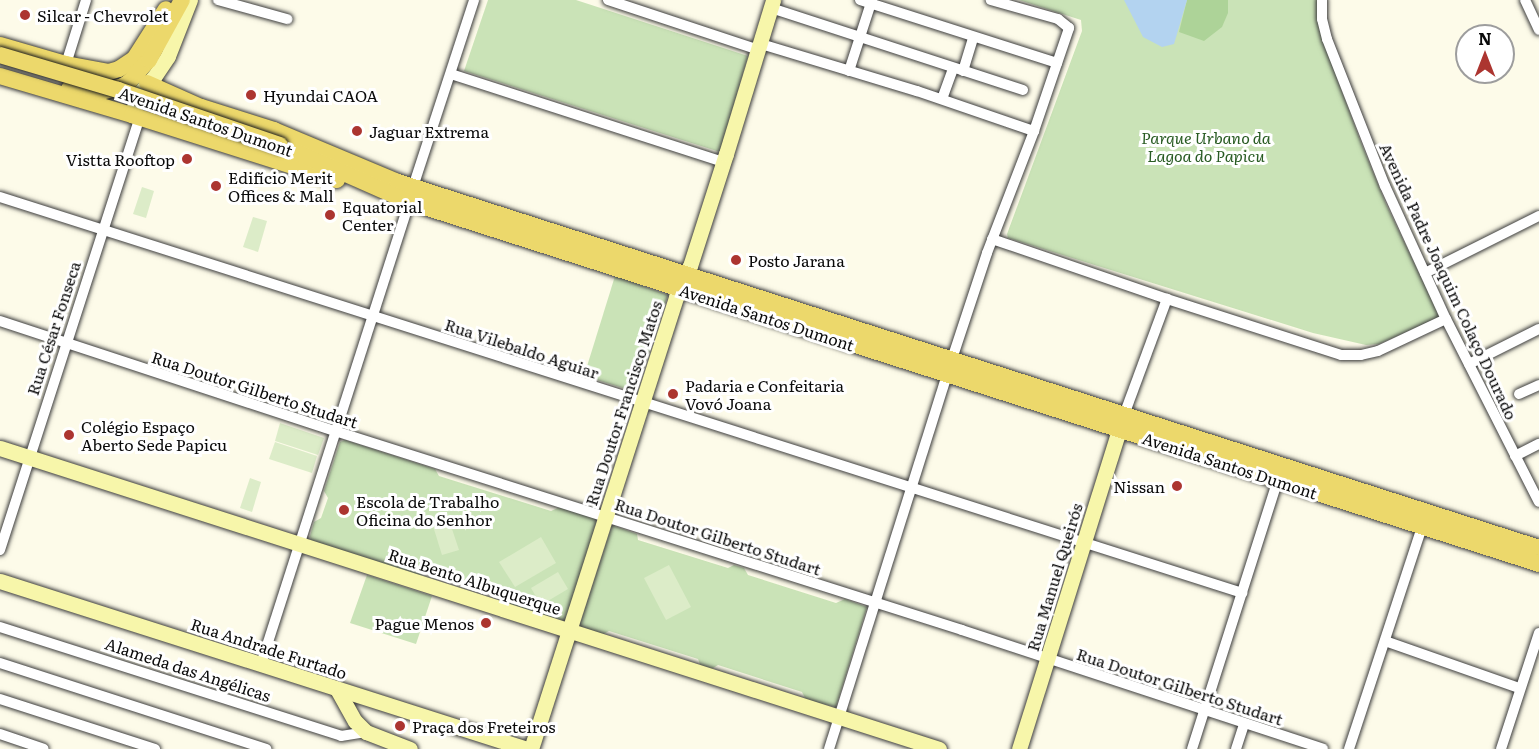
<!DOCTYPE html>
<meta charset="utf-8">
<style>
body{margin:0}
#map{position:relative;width:1539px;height:749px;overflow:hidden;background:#fdfbe9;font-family:Literata,serif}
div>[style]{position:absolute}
.green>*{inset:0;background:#cae3b7}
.forest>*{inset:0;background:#add398}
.pitch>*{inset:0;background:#dcecc8}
.water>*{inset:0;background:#b3d3f0}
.roads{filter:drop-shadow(0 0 2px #3d3d3d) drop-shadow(0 0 2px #3d3d3d)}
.street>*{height:10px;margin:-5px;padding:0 5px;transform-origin:5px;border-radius:5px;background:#fff}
.secondary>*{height:15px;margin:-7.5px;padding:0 7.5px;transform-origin:7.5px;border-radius:7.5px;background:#f7f6aa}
.primary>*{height:16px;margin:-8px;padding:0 8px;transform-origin:8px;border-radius:8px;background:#ecd86b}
.bridges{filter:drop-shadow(0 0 2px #1b1b1b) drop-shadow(0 0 2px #1b1b1b)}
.primary-bridge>*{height:16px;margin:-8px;padding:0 8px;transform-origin:8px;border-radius:8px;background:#ecd86b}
.dots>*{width:16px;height:16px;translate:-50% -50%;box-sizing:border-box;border:3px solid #fff;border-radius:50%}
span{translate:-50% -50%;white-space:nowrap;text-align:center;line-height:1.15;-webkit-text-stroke:6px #fff;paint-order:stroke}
.poi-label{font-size:16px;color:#0a0a0a}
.left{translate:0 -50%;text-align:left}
.right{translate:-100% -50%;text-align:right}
.street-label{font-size:16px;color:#0a0a0a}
.park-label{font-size:16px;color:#285b22;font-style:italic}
.north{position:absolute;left:1455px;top:24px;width:60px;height:60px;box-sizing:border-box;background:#fff;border:2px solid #9d9d9d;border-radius:50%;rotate:0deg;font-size:16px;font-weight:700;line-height:24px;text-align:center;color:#0a0a0a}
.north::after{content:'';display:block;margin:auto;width:21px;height:27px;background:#ac3530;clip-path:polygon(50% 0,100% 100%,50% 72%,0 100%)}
</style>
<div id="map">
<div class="green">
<div style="clip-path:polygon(488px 0,576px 0,748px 56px,720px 152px,464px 71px)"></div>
<div style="clip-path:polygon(1019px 0,1317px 0,1327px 52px,1362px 145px,1386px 204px,1440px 317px,1379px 344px,1366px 345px,1313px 333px,1008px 238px,1007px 234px,1082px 31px,1081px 20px)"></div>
<div style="clip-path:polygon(615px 276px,668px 295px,636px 392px,584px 376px)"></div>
<div style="clip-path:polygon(345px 440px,435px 469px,439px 476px,551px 511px,560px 507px,595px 518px,597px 523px,565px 621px,502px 603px,501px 597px,427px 573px,416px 576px,311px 541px,310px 536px,314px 522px,321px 518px,328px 498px,324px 491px,340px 442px)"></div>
<div style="clip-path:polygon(612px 525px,637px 534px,638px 540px,728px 568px,734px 565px,744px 568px,748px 575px,836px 603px,845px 599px,867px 607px,836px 707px,806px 700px,802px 692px,718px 665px,710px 670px,701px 667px,698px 659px,609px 631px,602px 635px,579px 627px)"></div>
<div style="clip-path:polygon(367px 575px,432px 596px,416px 644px,350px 623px)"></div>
</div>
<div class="forest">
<div style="clip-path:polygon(1187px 0,1228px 0,1228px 13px,1222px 27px,1204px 41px,1179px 32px)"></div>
</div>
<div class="pitch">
<div style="clip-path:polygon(142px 187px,154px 191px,146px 218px,133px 214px)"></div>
<div style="clip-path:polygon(253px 217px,267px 221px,258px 252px,243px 247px)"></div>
<div style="clip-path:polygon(280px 423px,324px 438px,318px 455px,275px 441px)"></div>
<div style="clip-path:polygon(275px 442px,317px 456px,312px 473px,269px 459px)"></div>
<div style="clip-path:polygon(250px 478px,261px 482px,252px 512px,240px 508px)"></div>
<div style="clip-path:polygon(449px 520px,459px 550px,442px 555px,433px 526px)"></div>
<div style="clip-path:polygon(541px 537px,556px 563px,515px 587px,499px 562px)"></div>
<div style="clip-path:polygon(669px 565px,691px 607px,666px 620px,644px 578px)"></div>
<div style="clip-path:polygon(558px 572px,568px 589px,541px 605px,531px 588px)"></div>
</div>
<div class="water">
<div style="clip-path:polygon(1124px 0,1187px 0,1174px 44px,1162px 47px,1143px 37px)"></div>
</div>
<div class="roads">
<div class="street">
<div style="left:218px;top:0;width:72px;rotate:15.4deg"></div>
<div style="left:608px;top:0;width:159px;rotate:18.3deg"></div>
<div style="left:860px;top:0;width:207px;rotate:17.7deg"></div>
<div style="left:1322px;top:0;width:19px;rotate:90deg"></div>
<div style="left:1322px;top:19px;width:21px;rotate:76deg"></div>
<div style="left:1327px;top:39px;width:158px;rotate:68.5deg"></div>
<div style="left:1385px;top:186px;width:146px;rotate:65.4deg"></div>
<div style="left:1446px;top:319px;width:205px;rotate:63.1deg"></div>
<div style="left:1525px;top:0;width:33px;rotate:65deg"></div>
<div style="left:771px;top:8px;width:265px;rotate:18deg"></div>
<div style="left:761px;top:44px;width:163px;rotate:16.8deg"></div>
<div style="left:917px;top:91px;width:124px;rotate:18.9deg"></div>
<div style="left:66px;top:64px;width:67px;rotate:-72.6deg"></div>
<div style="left:849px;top:71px;width:75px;rotate:-72.1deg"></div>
<div style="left:963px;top:71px;width:34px;rotate:-73deg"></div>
<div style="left:451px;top:74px;width:286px;rotate:17.9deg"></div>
<div style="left:942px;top:99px;width:33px;rotate:-70deg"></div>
<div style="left:413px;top:187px;width:197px;rotate:-71.9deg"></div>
<div style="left:0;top:197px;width:1304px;rotate:17.68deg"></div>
<div style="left:992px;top:239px;width:185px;rotate:18.9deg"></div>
<div style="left:1167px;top:299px;width:183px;rotate:17.8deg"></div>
<div style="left:1341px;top:355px;width:20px"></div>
<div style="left:1361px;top:355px;width:17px;rotate:-13deg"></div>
<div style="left:1378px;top:351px;width:75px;rotate:-25.2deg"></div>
<div style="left:1425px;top:273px;width:127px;rotate:-26.6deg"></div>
<div style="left:0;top:321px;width:353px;rotate:18.2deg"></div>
<div style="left:335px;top:431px;width:658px;rotate:17.61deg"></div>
<div style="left:962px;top:630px;width:380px;rotate:18.2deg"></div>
<div style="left:952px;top:359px;width:112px;rotate:-71.7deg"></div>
<div style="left:987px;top:253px;width:131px;rotate:-68.9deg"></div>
<div style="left:1034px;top:131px;width:109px;rotate:-71.2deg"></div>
<div style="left:1069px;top:28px;width:14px;rotate:-141deg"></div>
<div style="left:1058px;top:19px;width:70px;rotate:-164.2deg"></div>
<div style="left:1469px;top:364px;width:78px;rotate:-26.6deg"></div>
<div style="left:1519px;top:394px;width:22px;rotate:-24deg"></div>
<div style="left:1124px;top:415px;width:124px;rotate:-69.7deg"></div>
<div style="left:1515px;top:456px;width:27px;rotate:-27deg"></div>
<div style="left:0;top:550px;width:455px;rotate:-72.1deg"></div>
<div style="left:0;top:627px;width:358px;rotate:17.7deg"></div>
<div style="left:341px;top:736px;width:25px;rotate:-9deg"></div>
<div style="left:1385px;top:641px;width:142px;rotate:19.3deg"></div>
<div style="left:0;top:663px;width:280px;rotate:17.9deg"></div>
<div style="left:261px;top:664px;width:485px;rotate:-72.2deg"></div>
<div style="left:0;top:699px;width:163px;rotate:17.9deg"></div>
<div style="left:0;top:734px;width:46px;rotate:18.8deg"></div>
<div style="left:829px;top:749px;width:392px;rotate:-72.5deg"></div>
<div style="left:1192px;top:749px;width:282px;rotate:-72.3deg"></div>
<div style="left:1236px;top:749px;width:26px;rotate:-72deg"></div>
<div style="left:1349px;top:749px;width:240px;rotate:-71.8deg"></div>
<div style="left:1501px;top:749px;width:122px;rotate:-71.9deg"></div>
</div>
<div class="secondary">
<div style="left:132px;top:115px;width:21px;rotate:-76deg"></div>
<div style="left:137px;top:95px;width:25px;rotate:-47deg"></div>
<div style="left:154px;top:77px;width:25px;rotate:-56deg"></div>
<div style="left:168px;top:56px;width:60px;rotate:-68.6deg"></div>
<div style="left:0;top:448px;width:986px;rotate:17.77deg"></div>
<div style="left:0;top:581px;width:553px;rotate:17.68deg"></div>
<div style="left:337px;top:689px;width:37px;rotate:61deg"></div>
<div style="left:355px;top:721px;width:16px;rotate:45deg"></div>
<div style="left:366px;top:732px;width:47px;rotate:21.1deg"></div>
<div style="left:531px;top:749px;width:475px;rotate:-72.2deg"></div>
<div style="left:676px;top:297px;width:34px;rotate:-66deg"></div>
<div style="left:690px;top:266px;width:118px;rotate:-72.2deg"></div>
<div style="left:726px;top:154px;width:161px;rotate:-73deg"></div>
<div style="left:1019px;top:749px;width:347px;rotate:-72.6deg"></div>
</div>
<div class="primary">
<div style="left:0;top:45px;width:69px;rotate:16.1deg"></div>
<div style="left:66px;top:64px;width:44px;rotate:10.5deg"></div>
<div style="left:109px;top:72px;width:10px;rotate:-17deg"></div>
<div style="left:119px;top:69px;width:18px;rotate:-34deg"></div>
<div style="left:134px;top:59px;width:59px;rotate:-57.4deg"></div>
<div style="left:0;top:76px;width:138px;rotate:16.5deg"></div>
<div style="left:132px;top:115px;width:215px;rotate:17.6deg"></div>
<div style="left:147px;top:83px;width:59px;rotate:24deg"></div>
<div style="left:201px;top:107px;width:77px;rotate:17.5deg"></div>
<div style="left:274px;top:130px;width:134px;rotate:22.8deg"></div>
<div style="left:398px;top:182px;width:1198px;rotate:17.78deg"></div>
<div style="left:69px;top:89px;width:32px;rotate:5deg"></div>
<div style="left:101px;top:92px;width:23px;rotate:-15deg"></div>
<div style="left:123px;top:86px;width:7px;rotate:-34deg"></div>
<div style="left:129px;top:82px;width:30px;rotate:-48deg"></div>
<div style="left:149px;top:60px;width:68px;rotate:-61.2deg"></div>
<div style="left:280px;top:145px;width:141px;rotate:23.8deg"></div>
<div style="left:409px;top:202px;width:1187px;rotate:17.76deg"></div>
</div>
</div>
<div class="bridges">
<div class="primary-bridge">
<div style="left:0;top:55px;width:123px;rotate:16.5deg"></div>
<div style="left:118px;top:90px;width:171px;rotate:18.8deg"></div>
</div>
</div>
<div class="dots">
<div style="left:25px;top:15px;background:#ac3530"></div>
<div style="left:251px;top:95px;background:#ac3530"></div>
<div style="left:357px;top:131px;background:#ac3530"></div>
<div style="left:187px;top:159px;background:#ac3530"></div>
<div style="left:216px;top:186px;background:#ac3530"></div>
<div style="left:330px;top:215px;background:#ac3530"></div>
<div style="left:736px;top:260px;background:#ac3530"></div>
<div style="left:673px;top:394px;background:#ac3530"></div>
<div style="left:69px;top:435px;background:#ac3530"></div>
<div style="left:1177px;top:486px;background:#ac3530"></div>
<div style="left:344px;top:510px;background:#ac3530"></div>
<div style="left:486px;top:623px;background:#ac3530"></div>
<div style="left:400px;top:726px;background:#ac3530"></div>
</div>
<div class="poi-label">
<span class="left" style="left:37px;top:15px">Silcar - Chevrolet</span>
<span class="left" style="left:263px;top:95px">Hyundai CAOA</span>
<span class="left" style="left:369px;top:131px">Jaguar Extrema</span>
<span class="right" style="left:175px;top:159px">Vistta Rooftop</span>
<span class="left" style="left:228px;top:186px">Edifício Merit<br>Offices &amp; Mall</span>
<span class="left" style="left:342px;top:215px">Equatorial<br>Center</span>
<span class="left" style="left:748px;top:260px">Posto Jarana</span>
<span class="left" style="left:685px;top:394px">Padaria e Confeitaria<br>Vovó Joana</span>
<span class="left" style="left:81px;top:435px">Colégio Espaço<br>Aberto Sede Papicu</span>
<span class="right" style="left:1165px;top:486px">Nissan</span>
<span class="left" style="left:356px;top:510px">Escola de Trabalho<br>Oficina do Senhor</span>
<span class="right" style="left:474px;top:623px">Pague Menos</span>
<span class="left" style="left:412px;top:726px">Praça dos Freteiros</span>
</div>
<div class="street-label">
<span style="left:206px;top:121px;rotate:19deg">Avenida Santos Dumont</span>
<span style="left:1449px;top:281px;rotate:65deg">Avenida Padre Joaquim Colaço Dourado</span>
<span style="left:767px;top:317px;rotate:18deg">Avenida Santos Dumont</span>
<span style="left:53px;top:328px;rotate:-72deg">Rua César Fonseca</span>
<span style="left:522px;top:348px;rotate:18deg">Rua Vilebaldo Aguiar</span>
<span style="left:255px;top:389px;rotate:18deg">Rua Doutor Gilberto Studart</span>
<span style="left:623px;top:403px;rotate:-72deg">Rua Doutor Francisco Matos</span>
<span style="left:1230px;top:465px;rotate:18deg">Avenida Santos Dumont</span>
<span style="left:718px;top:536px;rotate:18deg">Rua Doutor Gilberto Studart</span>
<span style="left:1054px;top:577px;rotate:-73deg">Rua Manuel Queirós</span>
<span style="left:475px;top:581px;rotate:18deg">Rua Bento Albuquerque</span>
<span style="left:269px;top:648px;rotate:18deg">Rua Andrade Furtado</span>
<span style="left:188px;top:669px;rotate:18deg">Alameda das Angélicas</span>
<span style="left:1180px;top:686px;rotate:18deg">Rua Doutor Gilberto Studart</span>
</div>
<div class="park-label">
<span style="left:1206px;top:146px">Parque Urbano da<br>Lagoa do Papicu</span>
</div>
<div class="north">N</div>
</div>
